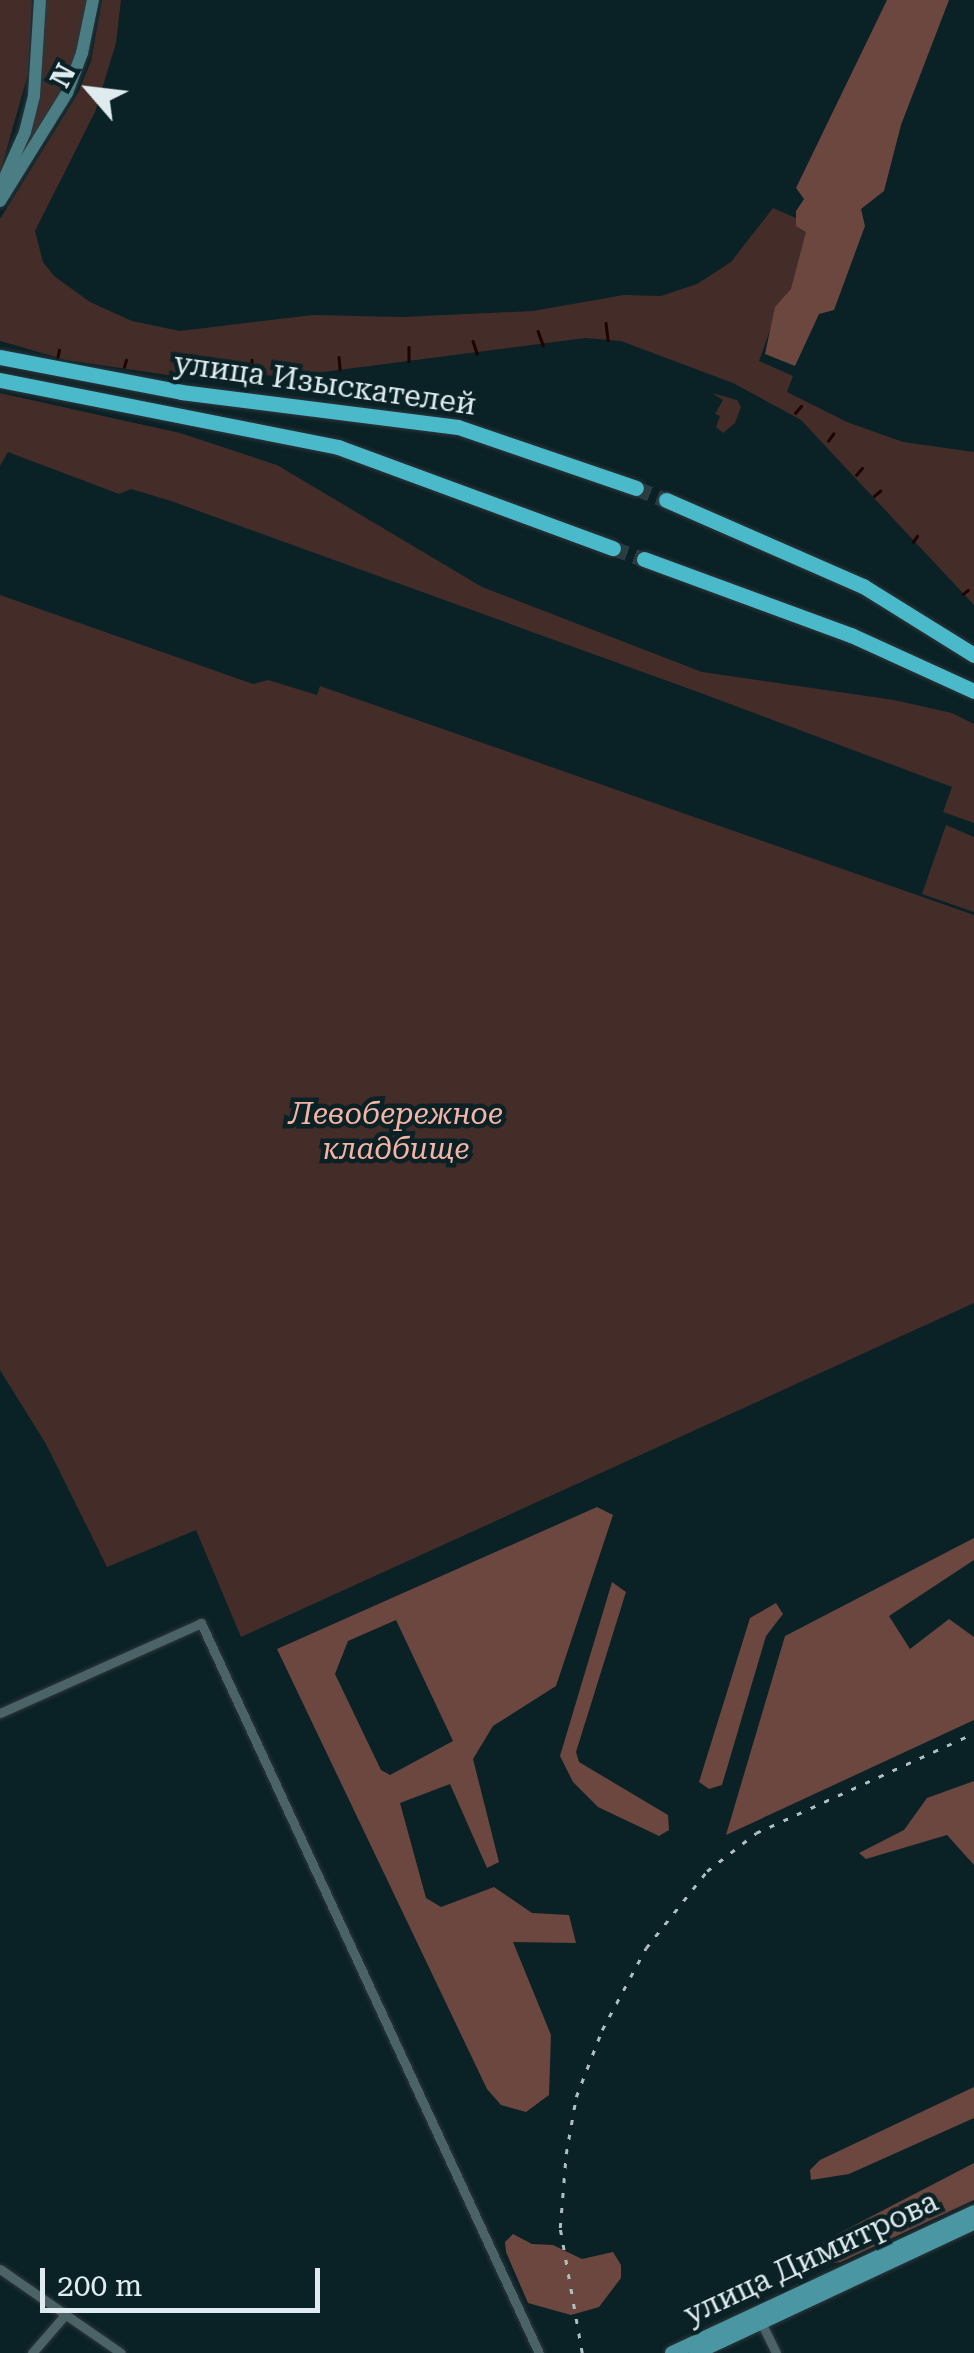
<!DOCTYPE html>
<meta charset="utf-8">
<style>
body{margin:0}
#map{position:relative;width:974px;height:2353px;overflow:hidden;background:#0a2125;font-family:"Roboto Serif",serif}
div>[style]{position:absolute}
.green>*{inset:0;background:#442d29}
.forest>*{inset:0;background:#6b4740}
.stream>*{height:2.5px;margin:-1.25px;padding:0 1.25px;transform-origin:1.25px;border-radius:1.25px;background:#1d0301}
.highway-tunnel>*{height:15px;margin-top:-7.5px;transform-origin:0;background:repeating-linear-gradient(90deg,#2a3f43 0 15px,transparent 0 23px)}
.roads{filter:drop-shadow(0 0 2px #2d373b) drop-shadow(0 0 2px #2d373b)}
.street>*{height:9px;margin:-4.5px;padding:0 4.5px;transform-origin:4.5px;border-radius:4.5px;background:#4b6367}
.secondary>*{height:12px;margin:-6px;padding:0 6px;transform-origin:6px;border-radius:6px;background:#4b7d85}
.primary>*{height:14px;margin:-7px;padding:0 7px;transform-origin:7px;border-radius:7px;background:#4a97a3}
.highway>*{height:15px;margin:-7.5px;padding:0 7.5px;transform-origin:7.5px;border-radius:7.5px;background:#4abacb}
.rail>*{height:2.5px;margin-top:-1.25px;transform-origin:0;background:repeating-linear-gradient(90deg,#afbec2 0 5px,transparent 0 15px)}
span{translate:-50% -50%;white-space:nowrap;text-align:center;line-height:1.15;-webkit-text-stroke:9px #0a2125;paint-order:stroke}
.street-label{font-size:30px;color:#dfecef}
.park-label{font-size:30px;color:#f5b3a5;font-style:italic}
.north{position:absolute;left:40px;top:40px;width:100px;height:100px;-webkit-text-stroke:8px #0a2125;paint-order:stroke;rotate:298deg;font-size:28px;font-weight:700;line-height:40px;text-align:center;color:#dfecef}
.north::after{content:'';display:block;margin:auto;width:35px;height:45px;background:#dfecef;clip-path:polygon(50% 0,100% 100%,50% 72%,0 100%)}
.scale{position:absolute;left:40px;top:2268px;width:280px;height:45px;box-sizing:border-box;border:5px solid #dfecef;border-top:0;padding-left:12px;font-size:30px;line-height:35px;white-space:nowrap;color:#dfecef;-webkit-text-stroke:8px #0a2125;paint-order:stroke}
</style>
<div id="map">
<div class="green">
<div style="clip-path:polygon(0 0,32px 0,28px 74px,0 173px)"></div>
<div style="clip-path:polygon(43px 0,89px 0,68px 83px,17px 172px)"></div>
<div style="clip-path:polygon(102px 0,121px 0,116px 43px,95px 112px,35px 231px,43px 262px,54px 276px,90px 302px,132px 321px,180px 331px,313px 315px,402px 317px,533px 311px,624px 295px,661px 296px,697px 284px,731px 262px,773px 208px,819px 228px,797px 284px,779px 305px,759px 361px,793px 376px,787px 392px,847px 422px,903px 442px,974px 452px,974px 605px,801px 420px,733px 383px,621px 341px,585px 338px,300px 375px,181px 377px,66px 360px,0 341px,0 219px,78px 93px,91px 61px)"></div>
<div style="clip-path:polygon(0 393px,180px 433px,277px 465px,482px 587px,702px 672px,894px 700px,952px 713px,974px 724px,974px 823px,943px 812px,952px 787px,698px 692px,171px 501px,131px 489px,119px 494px,8px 452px,0 466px)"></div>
<div style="clip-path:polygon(712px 393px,737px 400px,741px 407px,735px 423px,723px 433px,716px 427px,720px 416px,715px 414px,723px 400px)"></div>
<div style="clip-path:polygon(0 595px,253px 684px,268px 680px,317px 695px,320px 686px,974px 915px,974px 1303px,241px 1637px,196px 1530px,107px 1567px,46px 1444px,0 1370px)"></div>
<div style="clip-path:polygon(946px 825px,974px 837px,974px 912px,922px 894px)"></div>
</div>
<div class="forest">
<div style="clip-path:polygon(887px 0,949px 0,901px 125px,884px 191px,861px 209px,865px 226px,834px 310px,819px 314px,795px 366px,765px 354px,775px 307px,791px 289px,806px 232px,796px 226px,796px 211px,804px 199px,796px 188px)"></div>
<div style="clip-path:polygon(evenodd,597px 1507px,613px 1515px,556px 1686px,493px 1726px,473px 1759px,499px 1862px,487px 1868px,450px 1784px,400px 1803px,426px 1898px,441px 1907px,494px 1887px,532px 1913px,569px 1915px,576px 1943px,513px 1942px,551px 2035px,549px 2095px,526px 2112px,501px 2105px,487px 2089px,277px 1649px,597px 1507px,396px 1620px,453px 1741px,390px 1775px,381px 1770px,335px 1674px,348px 1641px,396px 1620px)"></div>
<div style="clip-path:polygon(974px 1538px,974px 1560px,889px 1616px,910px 1649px,949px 1619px,974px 1637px,974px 1720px,726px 1835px,785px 1636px)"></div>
<div style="clip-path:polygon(612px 1582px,626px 1592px,576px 1752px,579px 1762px,668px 1815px,669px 1830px,659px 1836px,598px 1807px,573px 1782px,560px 1756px)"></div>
<div style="clip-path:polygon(776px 1603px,783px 1614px,766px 1636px,722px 1785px,709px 1789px,699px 1782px,750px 1618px)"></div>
<div style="clip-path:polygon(974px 1781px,974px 1865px,947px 1835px,866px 1859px,859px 1853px,904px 1830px,927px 1798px)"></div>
<div style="clip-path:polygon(974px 2087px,974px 2118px,849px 2174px,811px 2180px,810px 2170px,820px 2160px)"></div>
<div style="clip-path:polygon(974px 2163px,974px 2200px,841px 2262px,833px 2263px,822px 2252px,824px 2241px)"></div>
<div style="clip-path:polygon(513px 2234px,532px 2244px,553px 2245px,582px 2259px,613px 2252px,621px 2265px,621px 2278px,599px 2307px,571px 2315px,528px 2303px,506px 2252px,505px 2242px)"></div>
</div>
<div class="stream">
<div style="left:606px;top:323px;width:17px;rotate:83deg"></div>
<div style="left:538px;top:331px;width:15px;rotate:70deg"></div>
<div style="left:473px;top:341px;width:13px;rotate:72deg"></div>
<div style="left:409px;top:347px;width:14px;rotate:90deg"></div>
<div style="left:339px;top:357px;width:12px;rotate:85deg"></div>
<div style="left:57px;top:359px;width:9px;rotate:-77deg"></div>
<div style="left:252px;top:360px;width:14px;rotate:90deg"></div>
<div style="left:124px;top:367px;width:7px;rotate:-74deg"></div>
<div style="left:182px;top:373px;width:10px;rotate:-79deg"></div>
<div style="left:795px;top:413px;width:9px;rotate:-49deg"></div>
<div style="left:828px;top:441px;width:9px;rotate:-54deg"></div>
<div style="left:856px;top:475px;width:9px;rotate:-49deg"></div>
<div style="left:874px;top:496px;width:8px;rotate:-40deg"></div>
<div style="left:913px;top:542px;width:7px;rotate:-56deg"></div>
<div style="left:963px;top:594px;width:6px;rotate:-39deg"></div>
</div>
<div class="highway-tunnel">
<div style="left:636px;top:488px;width:32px;rotate:22deg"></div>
<div style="left:613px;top:548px;width:33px;rotate:20deg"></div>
</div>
<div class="roads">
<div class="street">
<div style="left:0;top:1713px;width:220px;rotate:-24.1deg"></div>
<div style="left:201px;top:1623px;width:804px;rotate:65.16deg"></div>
<div style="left:0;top:2269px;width:147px;rotate:34.8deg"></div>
<div style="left:760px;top:2320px;width:37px;rotate:64deg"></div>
<div style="left:32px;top:2353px;width:49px;rotate:-49.1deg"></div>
</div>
<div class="secondary">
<div style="left:1px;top:186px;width:59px;rotate:-66deg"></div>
<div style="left:25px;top:132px;width:38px;rotate:-76deg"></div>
<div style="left:34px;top:95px;width:95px;rotate:-86.4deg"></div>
<div style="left:0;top:201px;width:127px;rotate:-58.2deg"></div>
<div style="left:67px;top:93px;width:43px;rotate:-69.4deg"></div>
<div style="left:82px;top:53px;width:54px;rotate:-78.3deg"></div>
</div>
<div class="primary">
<div style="left:672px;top:2353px;width:333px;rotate:-25deg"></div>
<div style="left:696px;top:2353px;width:307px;rotate:-25.1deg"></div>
</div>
<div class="highway">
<div style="left:0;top:357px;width:184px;rotate:10.9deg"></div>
<div style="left:181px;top:392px;width:279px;rotate:7.2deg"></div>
<div style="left:458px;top:427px;width:188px;rotate:18.9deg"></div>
<div style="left:0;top:380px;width:345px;rotate:11.2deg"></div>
<div style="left:338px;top:447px;width:293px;rotate:20.2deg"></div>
<div style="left:666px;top:500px;width:215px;rotate:23.6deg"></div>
<div style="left:863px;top:586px;width:131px;rotate:31.9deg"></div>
<div style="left:644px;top:559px;width:221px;rotate:20.2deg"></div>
<div style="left:851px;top:635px;width:135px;rotate:24.5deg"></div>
</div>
</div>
<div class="rail">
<div style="left:582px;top:2353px;width:127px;rotate:-100deg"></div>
<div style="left:560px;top:2228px;width:74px;rotate:-85.4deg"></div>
<div style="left:566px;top:2154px;width:58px;rotate:-80deg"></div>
<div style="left:576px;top:2097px;width:72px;rotate:-68.8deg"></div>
<div style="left:602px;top:2030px;width:93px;rotate:-61.8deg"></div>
<div style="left:646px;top:1948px;width:98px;rotate:-51.6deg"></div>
<div style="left:707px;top:1871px;width:62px;rotate:-37.8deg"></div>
<div style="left:756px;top:1833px;width:240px;rotate:-24.6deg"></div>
</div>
<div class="street-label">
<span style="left:325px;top:384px;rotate:8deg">улица Изыскателей</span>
<span style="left:811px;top:2258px;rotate:-25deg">улица Димитрова</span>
</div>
<div class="park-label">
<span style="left:396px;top:1131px">Левобережное<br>кладбище</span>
</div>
<div class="north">N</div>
<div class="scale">200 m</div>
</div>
